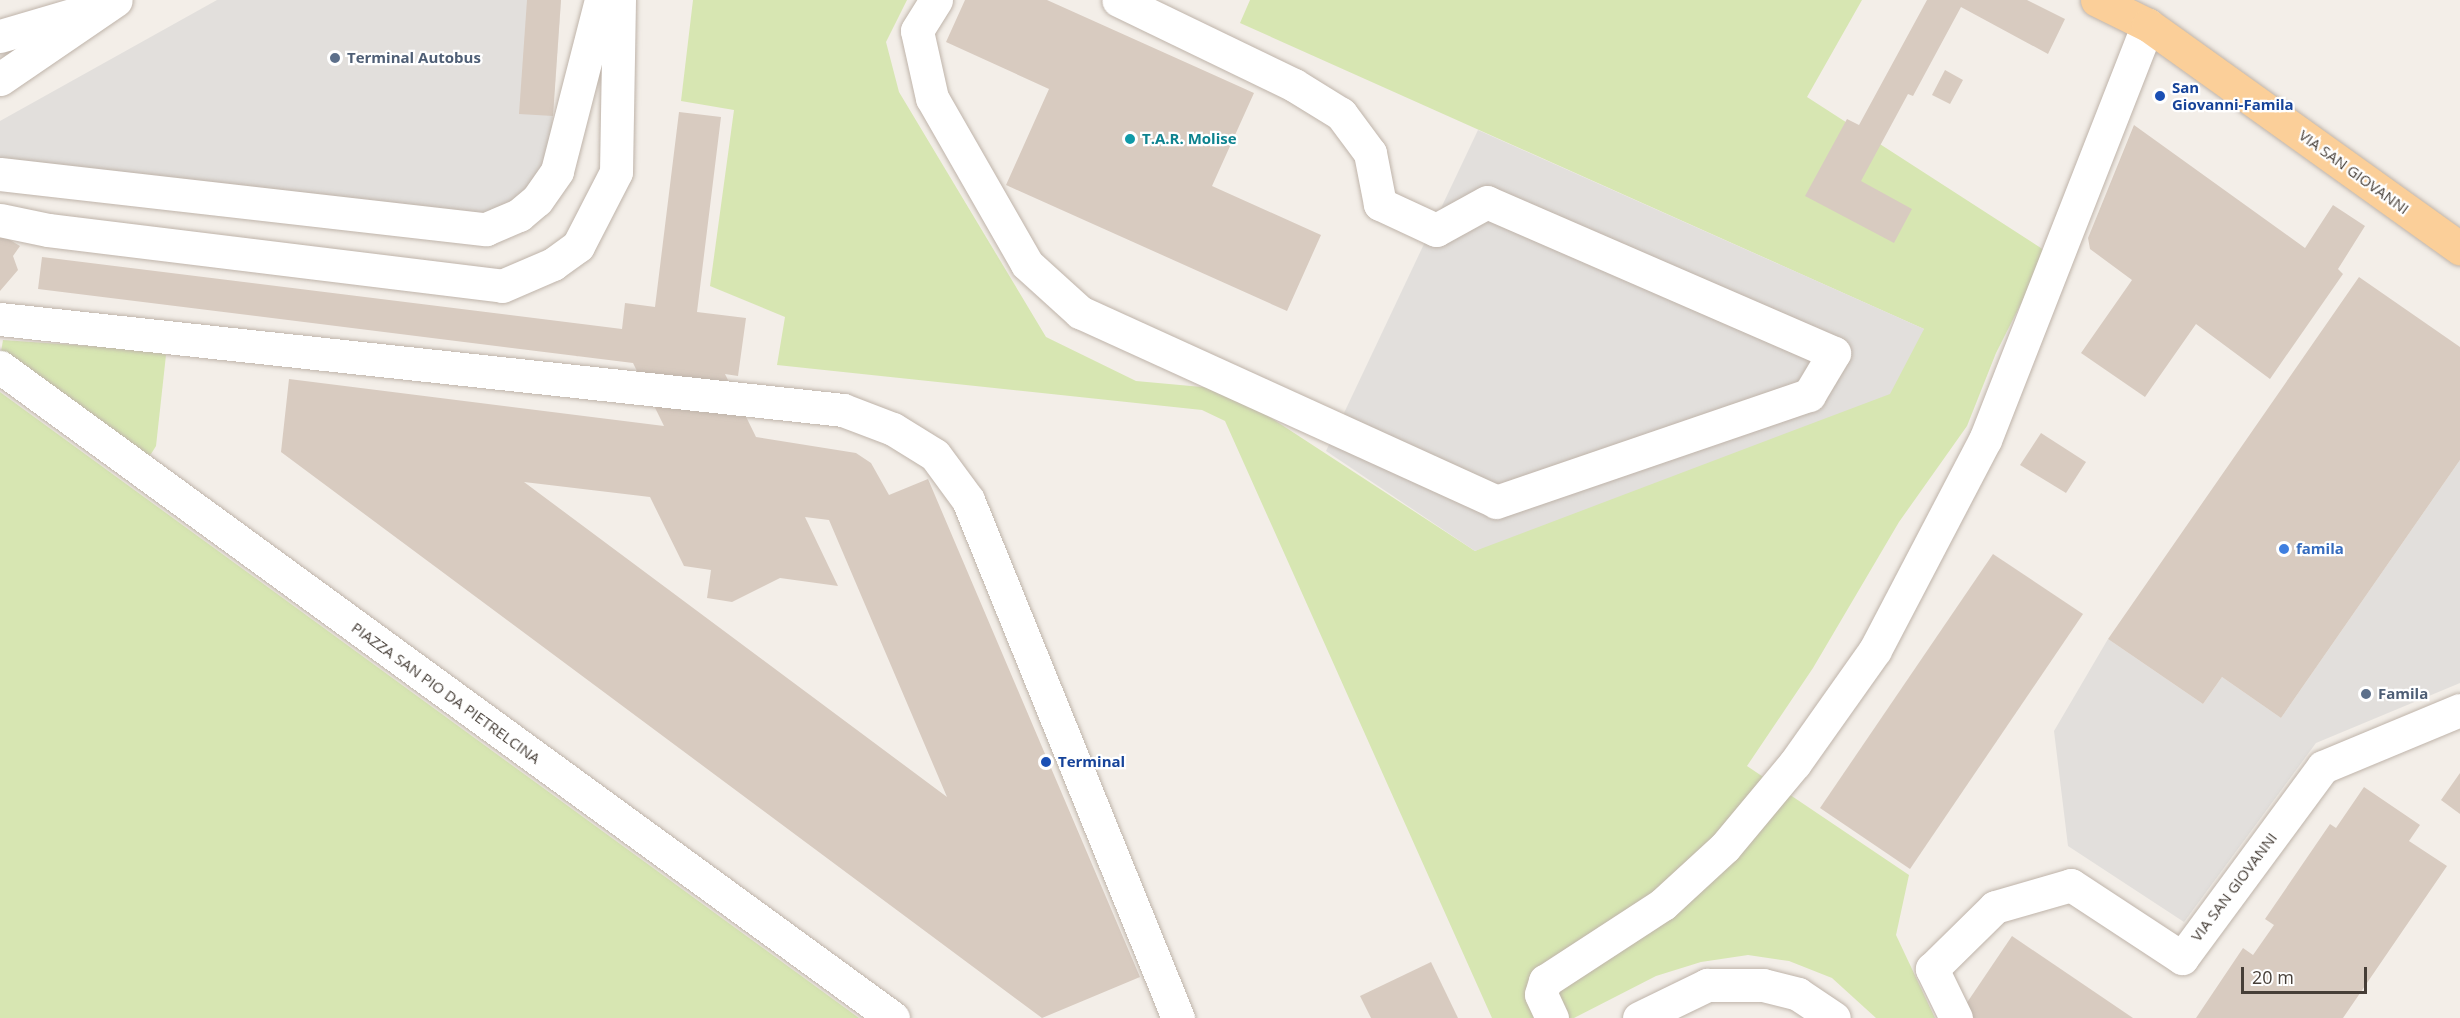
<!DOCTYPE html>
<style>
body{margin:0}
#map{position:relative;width:2460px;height:1018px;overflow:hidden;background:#f3eee8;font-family:"Open Sans",sans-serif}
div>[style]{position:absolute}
.green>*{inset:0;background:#d7e6b2}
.parking>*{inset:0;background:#e2dfdc}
.building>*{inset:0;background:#d8cbc0}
.roads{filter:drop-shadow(0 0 2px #bfb4aa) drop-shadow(0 0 2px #bfb4aa)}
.minor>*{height:33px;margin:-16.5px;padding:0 16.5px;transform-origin:16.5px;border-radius:16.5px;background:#fff}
.major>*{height:33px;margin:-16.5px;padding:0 16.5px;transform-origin:16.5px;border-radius:16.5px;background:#fbcf99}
.dots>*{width:16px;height:16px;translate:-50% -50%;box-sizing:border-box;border:3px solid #fff;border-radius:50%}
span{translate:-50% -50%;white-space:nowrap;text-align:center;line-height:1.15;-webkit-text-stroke:4.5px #fff;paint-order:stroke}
.service-label{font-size:15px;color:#4e5e75;font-weight:700}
.left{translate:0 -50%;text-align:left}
.transit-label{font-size:15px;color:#164399;font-weight:700}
.culture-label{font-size:15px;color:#0d838f;font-weight:700}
.street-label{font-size:15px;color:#463e37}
.shop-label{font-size:15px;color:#366cbe;font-weight:700}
.scale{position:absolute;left:2241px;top:967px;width:126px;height:27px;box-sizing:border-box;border:3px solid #463e37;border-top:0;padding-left:8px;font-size:18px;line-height:21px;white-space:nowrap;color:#463e37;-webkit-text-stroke:4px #fff;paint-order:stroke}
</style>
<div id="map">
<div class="green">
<div style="clip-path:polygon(693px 0,907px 0,886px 42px,899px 92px,1046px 337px,1136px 381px,1213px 388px,1245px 401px,1475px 551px,1924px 329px,1240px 23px,1250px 0,1862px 0,1807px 97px,2047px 252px,1996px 353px,1967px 426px,1899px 522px,1813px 668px,1747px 766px,1909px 875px,1896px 935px,1935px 1018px,1876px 1018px,1832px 978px,1789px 961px,1748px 955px,1701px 962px,1656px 976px,1574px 1018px,1492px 1018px,1225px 421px,1202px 410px,777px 365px,785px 317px,710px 286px,734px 110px,681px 101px)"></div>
<div style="clip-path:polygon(3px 340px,161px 351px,166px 355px,156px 446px,151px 454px,146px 456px,0 358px)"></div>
<div style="clip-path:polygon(0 392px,859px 1018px,0 1018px)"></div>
</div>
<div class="parking">
<div style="clip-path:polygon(217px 0,561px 0,551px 139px,545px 164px,517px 202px,489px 215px,0 160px,0 121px)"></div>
<div style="clip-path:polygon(1478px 130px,1924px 329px,1890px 394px,1475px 551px,1326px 451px)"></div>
<div style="clip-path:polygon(2460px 460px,2460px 683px,2316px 743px,2184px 922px,2068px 846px,2054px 731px,2108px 639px,2203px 704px,2222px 677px,2281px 718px)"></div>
</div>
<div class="building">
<div style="clip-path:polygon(527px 0,561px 0,553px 116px,519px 114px)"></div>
<div style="clip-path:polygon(965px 0,1047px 0,1254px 93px,1212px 186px,1321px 235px,1287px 311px,1006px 185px,1049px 89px,946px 42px)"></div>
<div style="clip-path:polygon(1927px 0,2027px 0,2065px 19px,2048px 54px,1961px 7px,1913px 96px,1908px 94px,1861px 181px,1912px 209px,1894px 243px,1805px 196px,1847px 119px,1859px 125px)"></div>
<div style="clip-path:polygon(1945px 70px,1963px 80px,1950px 104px,1932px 95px)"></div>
<div style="clip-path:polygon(evenodd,679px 112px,721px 117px,697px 312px,746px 318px,738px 376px,725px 374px,756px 437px,856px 453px,871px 463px,889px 495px,928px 479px,1140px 977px,1042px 1018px,281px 452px,289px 379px,664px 426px,633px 363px,38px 289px,42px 257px,622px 329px,625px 303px,655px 307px,679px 112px,524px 482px,650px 497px,684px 566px,711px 570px,707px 598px,732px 602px,780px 578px,838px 586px,805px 517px,829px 520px,947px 797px,524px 482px)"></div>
<div style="clip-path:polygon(2134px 125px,2305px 248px,2333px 205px,2365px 226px,2338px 269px,2343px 274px,2270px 379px,2196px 324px,2145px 397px,2081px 353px,2132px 280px,2090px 249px,2088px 238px)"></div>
<div style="clip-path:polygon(0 234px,20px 246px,13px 256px,18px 270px,0 291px)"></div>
<div style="clip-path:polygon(2359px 277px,2460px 347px,2460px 460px,2281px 718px,2222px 677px,2203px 704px,2108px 639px)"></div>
<div style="clip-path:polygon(2041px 433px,2086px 462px,2066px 493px,2020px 465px)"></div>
<div style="clip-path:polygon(1993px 554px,2083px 614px,1910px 869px,1820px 808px)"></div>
<div style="clip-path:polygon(2460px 773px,2460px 814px,2441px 800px)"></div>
<div style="clip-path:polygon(2364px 787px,2420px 825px,2409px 841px,2447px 866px,2343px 1018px,2196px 1018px,2243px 948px,2253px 955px,2274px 925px,2265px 919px,2330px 824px,2336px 828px)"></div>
<div style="clip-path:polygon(2012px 936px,2133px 1018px,1974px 1018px,1962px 1010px)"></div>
<div style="clip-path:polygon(1431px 962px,1458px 1018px,1371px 1018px,1360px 996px)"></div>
</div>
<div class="roads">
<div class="minor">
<div style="left:936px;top:0;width:36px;rotate:122deg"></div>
<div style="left:917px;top:31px;width:69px;rotate:77.4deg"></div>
<div style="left:932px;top:98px;width:191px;rotate:60.2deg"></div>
<div style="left:1027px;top:264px;width:72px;rotate:42.2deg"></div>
<div style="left:1080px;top:312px;width:457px;rotate:24.5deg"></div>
<div style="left:1496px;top:502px;width:331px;rotate:-18.9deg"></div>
<div style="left:1809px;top:395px;width:49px;rotate:-59.2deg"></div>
<div style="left:1834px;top:353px;width:378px;rotate:-156.5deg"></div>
<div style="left:1487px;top:202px;width:58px;rotate:151.2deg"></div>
<div style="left:1436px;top:230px;width:62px;rotate:-155.1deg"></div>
<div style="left:1380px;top:204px;width:52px;rotate:-101.1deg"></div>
<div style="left:1370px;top:153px;width:49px;rotate:-126.6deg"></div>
<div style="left:1341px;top:114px;width:55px;rotate:-148.3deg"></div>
<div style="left:1294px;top:85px;width:195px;rotate:-154.2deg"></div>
<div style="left:0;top:36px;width:85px;rotate:-16.3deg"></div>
<div style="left:0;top:79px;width:140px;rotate:-34.3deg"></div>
<div style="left:0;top:174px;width:489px;rotate:6.5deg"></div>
<div style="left:486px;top:229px;width:36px;rotate:-23deg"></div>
<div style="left:519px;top:215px;width:23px;rotate:-40deg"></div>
<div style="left:537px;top:200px;width:35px;rotate:-55deg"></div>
<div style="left:557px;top:171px;width:177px;rotate:-75.6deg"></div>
<div style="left:0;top:220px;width:49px;rotate:11.8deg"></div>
<div style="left:48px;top:230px;width:457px;rotate:7deg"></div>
<div style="left:502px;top:286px;width:56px;rotate:-23.3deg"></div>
<div style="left:553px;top:264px;width:31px;rotate:-36deg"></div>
<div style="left:578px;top:246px;width:83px;rotate:-62.8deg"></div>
<div style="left:616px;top:172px;width:172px;rotate:-89deg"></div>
<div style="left:0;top:319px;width:848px;rotate:6.16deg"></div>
<div style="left:843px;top:410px;width:53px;rotate:20.8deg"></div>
<div style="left:893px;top:429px;width:49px;rotate:31.8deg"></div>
<div style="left:935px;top:455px;width:56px;rotate:53.7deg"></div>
<div style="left:968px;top:500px;width:559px;rotate:67.93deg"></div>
<div style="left:0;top:367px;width:1105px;rotate:36.09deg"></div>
<div style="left:1552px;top:1018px;width:26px;rotate:-115deg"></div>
<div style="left:1541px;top:994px;width:14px;rotate:-73deg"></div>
<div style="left:1545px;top:981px;width:141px;rotate:-33.1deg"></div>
<div style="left:1663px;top:904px;width:84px;rotate:-42.6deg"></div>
<div style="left:1725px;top:847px;width:109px;rotate:-50.2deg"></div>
<div style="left:1795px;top:763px;width:138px;rotate:-54.7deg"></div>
<div style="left:1875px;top:650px;width:237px;rotate:-62.4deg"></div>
<div style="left:1985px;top:440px;width:446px;rotate:-68.6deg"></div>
<div style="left:1639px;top:1018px;width:76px;rotate:-25.9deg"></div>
<div style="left:1707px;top:985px;width:56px"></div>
<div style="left:1763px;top:985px;width:36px;rotate:14deg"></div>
<div style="left:1798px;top:994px;width:43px;rotate:33.7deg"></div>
<div style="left:1956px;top:1018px;width:55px;rotate:-116.1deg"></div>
<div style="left:1932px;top:969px;width:88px;rotate:-44.5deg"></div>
<div style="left:1995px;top:907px;width:79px;rotate:-16.1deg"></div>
<div style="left:2071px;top:885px;width:133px;rotate:33.3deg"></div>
<div style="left:2182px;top:958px;width:237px;rotate:-53.6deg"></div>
<div style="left:2323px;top:767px;width:148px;rotate:-22.6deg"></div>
</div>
<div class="major">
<div style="left:2097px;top:0;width:57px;rotate:26.1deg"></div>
<div style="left:2148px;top:25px;width:384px;rotate:35.6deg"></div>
</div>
</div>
<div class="dots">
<div style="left:335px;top:58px;background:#5c6f8a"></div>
<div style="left:2160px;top:96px;background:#1a4fb4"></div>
<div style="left:1130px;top:139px;background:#0f9aa8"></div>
<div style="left:2284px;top:549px;background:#3f7fe0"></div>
<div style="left:2366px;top:694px;background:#5c6f8a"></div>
<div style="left:1046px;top:762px;background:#1a4fb4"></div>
</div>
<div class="service-label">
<span class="left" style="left:347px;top:58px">Terminal Autobus</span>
<span class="left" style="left:2378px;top:694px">Famila</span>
</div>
<div class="transit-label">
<span class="left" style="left:2172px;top:96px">San<br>Giovanni-Famila</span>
<span class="left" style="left:1058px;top:762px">Terminal</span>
</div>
<div class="culture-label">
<span class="left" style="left:1142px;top:139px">T.A.R. Molise</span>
</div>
<div class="street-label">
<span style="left:2354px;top:172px;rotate:36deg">VIA SAN GIOVANNI</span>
<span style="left:446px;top:693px;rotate:36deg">PIAZZA SAN PIO DA PIETRELCINA</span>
<span style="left:2234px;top:887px;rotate:-53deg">VIA SAN GIOVANNI</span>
</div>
<div class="shop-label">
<span class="left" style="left:2296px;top:549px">famila</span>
</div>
<div class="scale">20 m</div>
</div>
